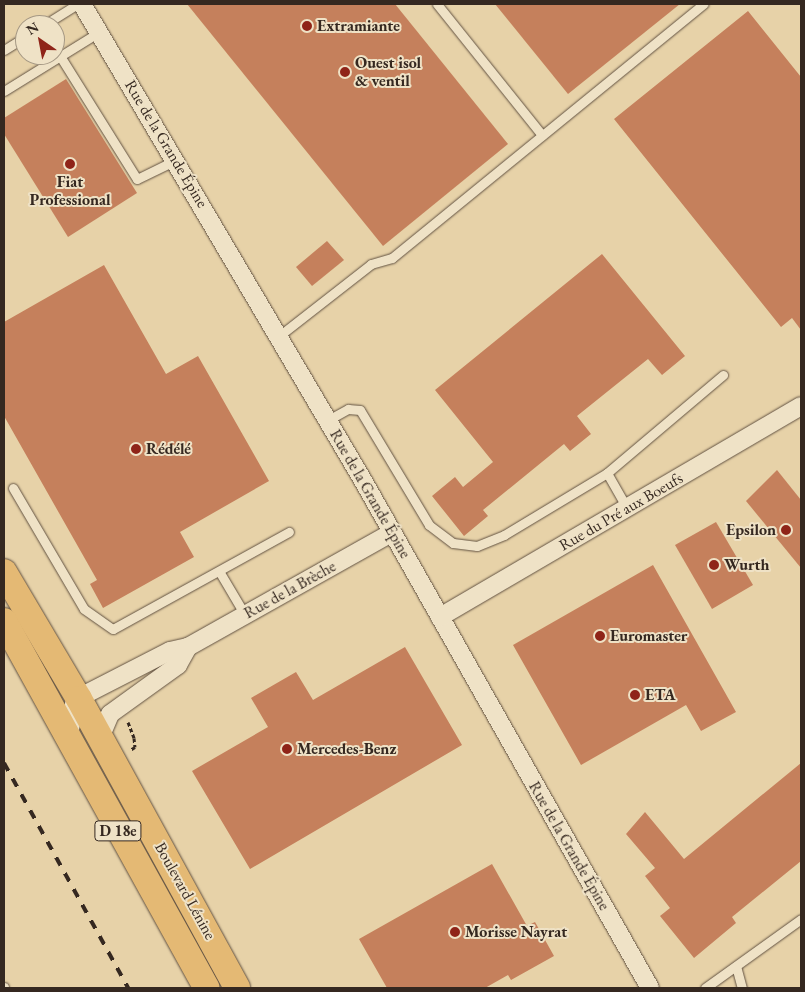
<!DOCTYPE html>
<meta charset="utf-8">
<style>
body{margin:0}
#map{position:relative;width:805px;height:992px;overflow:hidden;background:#e7d2a8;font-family:"EB Garamond",serif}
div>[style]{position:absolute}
.building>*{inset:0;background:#c5805c}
.path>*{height:3px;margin-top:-1.5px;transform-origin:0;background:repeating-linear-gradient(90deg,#352820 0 4px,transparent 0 6.5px)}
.roads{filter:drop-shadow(0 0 1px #625242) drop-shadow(0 0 1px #625242)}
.lane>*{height:9px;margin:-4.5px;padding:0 4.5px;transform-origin:4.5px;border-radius:4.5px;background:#efe2c6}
.street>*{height:18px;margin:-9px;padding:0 9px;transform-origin:9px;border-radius:9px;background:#efe2c6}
.primary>*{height:26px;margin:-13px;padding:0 13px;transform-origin:13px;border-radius:13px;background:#e4b974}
.rail>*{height:4px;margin-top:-2px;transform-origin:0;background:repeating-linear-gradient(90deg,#352820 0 9px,transparent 0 18px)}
.dots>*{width:14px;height:14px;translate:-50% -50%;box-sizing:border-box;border:2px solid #efe2c6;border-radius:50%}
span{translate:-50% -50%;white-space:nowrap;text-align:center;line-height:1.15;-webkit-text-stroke:4px #efe2c6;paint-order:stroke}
.shield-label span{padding:1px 4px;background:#efe2c6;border:1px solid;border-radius:4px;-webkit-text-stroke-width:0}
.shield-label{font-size:15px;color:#352820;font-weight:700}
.poi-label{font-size:16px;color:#352820;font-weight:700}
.left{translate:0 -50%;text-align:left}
.right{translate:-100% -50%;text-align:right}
.street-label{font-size:16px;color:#352820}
.frame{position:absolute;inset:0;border:5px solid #352820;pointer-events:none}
.north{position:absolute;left:15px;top:15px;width:50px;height:50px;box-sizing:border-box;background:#efe2c6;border:1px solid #a59884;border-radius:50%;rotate:327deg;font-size:14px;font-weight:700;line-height:20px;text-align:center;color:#352820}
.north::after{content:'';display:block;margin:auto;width:18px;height:22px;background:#8f2418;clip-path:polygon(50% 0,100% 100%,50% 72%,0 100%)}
</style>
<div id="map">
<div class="building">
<div style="clip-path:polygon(187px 4px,395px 4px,508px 144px,383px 246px)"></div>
<div style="clip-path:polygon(495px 4px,680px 4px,568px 94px)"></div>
<div style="clip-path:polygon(748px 11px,801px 77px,801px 330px,792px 318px,781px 327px,614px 119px)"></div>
<div style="clip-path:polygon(66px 79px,137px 193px,68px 237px,4px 134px,4px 118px)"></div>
<div style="clip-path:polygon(327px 241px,344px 260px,312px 286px,296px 267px)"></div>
<div style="clip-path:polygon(602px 254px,685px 356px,662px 375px,648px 359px,577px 416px,591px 434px,570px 451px,564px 444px,483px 510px,488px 516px,464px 536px,432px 496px,455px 477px,463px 487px,493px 462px,435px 390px)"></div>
<div style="clip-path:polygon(104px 265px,166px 374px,198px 356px,269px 481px,180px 532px,194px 557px,103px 608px,90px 584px,97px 580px,4px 416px,4px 322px)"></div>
<div style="clip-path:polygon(777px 470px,801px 500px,801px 568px,746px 501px)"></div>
<div style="clip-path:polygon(716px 522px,753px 585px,712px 609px,675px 545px)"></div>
<div style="clip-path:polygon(653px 565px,736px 712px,701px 731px,686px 705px,581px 765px,513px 645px)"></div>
<div style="clip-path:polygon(405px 647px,462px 745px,250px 869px,192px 771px,268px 727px,251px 698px,296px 672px,313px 700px)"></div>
<div style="clip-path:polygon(801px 763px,801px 861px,732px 917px,736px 923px,694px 958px,660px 916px,670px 908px,645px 876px,655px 868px,626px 834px,645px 812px,684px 859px)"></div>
<div style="clip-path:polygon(492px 864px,527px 926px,535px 922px,554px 956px,511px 980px,508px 975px,485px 988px,387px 988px,359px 939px)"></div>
</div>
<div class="path">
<div style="left:128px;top:722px;width:17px;rotate:69deg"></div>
<div style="left:134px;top:738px;width:9px;rotate:84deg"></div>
<div style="left:135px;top:747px;width:6px;rotate:149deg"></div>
</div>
<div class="roads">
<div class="lane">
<div style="left:437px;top:4px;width:168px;rotate:51.3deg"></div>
<div style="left:44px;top:25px;width:40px;rotate:-32deg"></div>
<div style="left:4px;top:50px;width:25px;rotate:-32deg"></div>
<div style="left:60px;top:56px;width:145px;rotate:58deg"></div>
<div style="left:137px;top:179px;width:43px;rotate:-26deg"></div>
<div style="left:4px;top:91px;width:112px;rotate:-31.8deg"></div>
<div style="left:279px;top:336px;width:117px;rotate:-38deg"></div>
<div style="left:371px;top:264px;width:22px;rotate:-16deg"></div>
<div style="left:392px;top:258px;width:402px;rotate:-39.2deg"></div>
<div style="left:328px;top:420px;width:23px;rotate:-29deg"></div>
<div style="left:348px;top:409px;width:12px;rotate:5deg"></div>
<div style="left:360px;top:410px;width:134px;rotate:59deg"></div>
<div style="left:429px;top:525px;width:30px;rotate:37deg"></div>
<div style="left:453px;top:543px;width:24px;rotate:7deg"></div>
<div style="left:477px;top:546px;width:29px;rotate:-22deg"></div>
<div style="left:504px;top:535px;width:120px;rotate:-31deg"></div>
<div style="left:607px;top:473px;width:152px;rotate:-40.2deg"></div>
<div style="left:607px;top:473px;width:40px;rotate:60.3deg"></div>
<div style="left:13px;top:488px;width:140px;rotate:59.6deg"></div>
<div style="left:84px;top:609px;width:35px;rotate:35deg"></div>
<div style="left:113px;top:629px;width:201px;rotate:-28.9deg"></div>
<div style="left:219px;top:571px;width:51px;rotate:59.4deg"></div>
<div style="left:736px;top:966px;width:23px;rotate:75deg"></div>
<div style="left:4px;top:987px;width:1px;rotate:90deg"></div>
<div style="left:705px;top:988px;width:118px;rotate:-35.7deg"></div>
</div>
<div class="street">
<div style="left:82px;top:4px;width:549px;rotate:59.47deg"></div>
<div style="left:361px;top:477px;width:587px;rotate:60.51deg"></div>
<div style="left:440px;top:617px;width:418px;rotate:-30.3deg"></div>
<div style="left:69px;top:736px;width:31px;rotate:-81deg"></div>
<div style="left:74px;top:705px;width:18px;rotate:-41deg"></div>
<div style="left:88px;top:693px;width:92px;rotate:-27.1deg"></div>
<div style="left:170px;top:651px;width:18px;rotate:-13deg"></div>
<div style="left:188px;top:647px;width:233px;rotate:-29.3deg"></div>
<div style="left:100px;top:738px;width:26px;rotate:-67deg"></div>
<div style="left:110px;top:714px;width:84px;rotate:-35.8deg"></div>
<div style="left:178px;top:665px;width:21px;rotate:-61deg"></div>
</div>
<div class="primary">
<div style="left:4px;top:572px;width:147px;rotate:59.4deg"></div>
<div style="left:79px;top:699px;width:329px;rotate:61.3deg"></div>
<div style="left:4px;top:621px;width:419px;rotate:61.1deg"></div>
</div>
</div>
<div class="rail">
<div style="left:4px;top:763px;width:257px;rotate:61.1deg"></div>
</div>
<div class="dots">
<div style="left:307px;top:26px;background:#8f2418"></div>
<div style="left:345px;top:72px;background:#8f2418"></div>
<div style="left:70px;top:164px;background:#8f2418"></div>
<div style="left:136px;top:449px;background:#8f2418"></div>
<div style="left:786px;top:530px;background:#8f2418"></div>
<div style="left:714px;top:565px;background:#8f2418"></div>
<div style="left:600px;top:636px;background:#8f2418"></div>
<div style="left:635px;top:695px;background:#8f2418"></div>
<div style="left:287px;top:749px;background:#8f2418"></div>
<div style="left:455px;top:932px;background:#8f2418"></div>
</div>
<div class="shield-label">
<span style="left:118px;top:831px">D 18e</span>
</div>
<div class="poi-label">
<span class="left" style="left:317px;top:26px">Extramiante</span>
<span class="left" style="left:355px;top:72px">Ouest isol<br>&amp; ventil</span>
<span style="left:70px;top:191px">Fiat<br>Professional</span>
<span class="left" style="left:146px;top:449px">Rédélé</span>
<span class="right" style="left:776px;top:530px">Epsilon</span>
<span class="left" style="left:724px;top:565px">Wurth</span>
<span class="left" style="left:610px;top:636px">Euromaster</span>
<span class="left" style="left:645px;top:695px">ETA</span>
<span class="left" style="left:297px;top:749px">Mercedes-Benz</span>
<span class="left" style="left:465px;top:932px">Morisse Nayrat</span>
</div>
<div class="street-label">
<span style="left:166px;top:144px;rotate:59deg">Rue de la Grande Épine</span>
<span style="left:370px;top:494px;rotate:60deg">Rue de la Grande Épine</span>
<span style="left:621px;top:512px;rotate:-30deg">Rue du Pré aux Boeufs</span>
<span style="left:290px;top:590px;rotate:-29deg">Rue de la Brèche</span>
<span style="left:569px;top:846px;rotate:60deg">Rue de la Grande Épine</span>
<span style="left:185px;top:891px;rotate:61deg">Boulevard Lénine</span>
</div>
<div class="frame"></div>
<div class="north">N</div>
</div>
